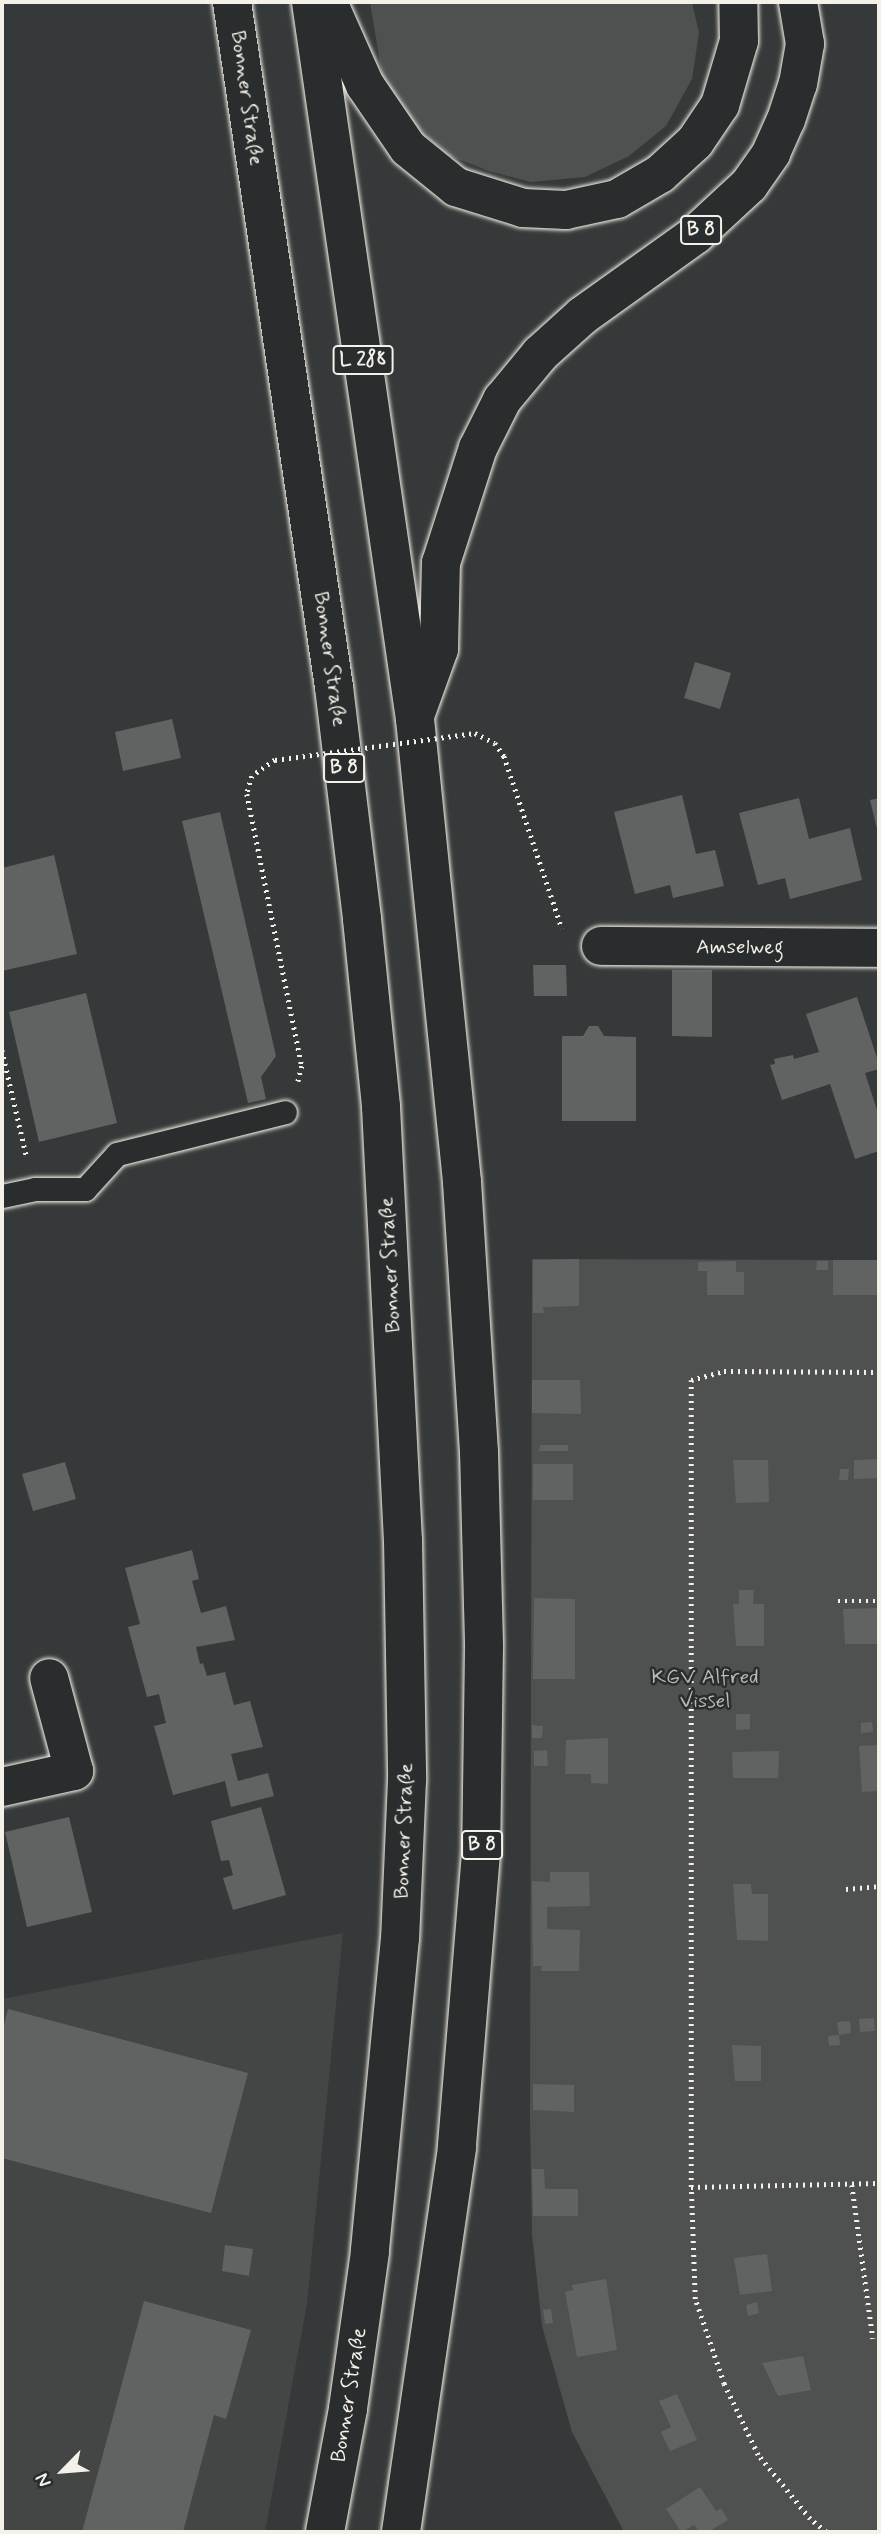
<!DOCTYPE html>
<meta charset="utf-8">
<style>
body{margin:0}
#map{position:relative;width:881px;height:2534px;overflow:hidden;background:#363939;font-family:Mynerve,sans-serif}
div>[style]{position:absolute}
.built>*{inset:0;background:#434645}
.green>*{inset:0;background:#4e514f}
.building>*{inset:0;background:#616362}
.path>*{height:4.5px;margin-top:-2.25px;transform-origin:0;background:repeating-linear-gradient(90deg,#f4f1e8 0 2px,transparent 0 7px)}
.roads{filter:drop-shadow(0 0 2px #f4f1e8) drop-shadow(0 0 2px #f4f1e8)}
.lane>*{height:23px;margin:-11.5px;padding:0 11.5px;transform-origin:11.5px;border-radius:11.5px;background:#2a2d2e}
.street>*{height:38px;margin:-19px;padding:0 19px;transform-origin:19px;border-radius:19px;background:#2a2d2e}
.highway>*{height:38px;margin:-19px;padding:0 19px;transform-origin:19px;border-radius:19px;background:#2a2d2e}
.path-bridge>*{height:4.5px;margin-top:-2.25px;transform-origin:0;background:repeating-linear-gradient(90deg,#f4f1e8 0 2px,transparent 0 7px)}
span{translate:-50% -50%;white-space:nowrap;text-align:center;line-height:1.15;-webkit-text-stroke:5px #2a2d2e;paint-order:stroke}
.shield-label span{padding:2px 5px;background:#2a2d2e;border:2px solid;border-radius:5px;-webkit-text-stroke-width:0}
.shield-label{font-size:19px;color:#f4f1e8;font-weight:700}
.street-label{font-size:21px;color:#f4f1e8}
.park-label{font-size:21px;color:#bab9b2}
.frame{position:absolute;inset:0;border:4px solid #f4f1e8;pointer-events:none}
.north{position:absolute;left:28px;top:2436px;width:70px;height:70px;-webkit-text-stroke:5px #2a2d2e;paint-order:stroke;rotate:245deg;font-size:19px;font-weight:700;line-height:28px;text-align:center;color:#f4f1e8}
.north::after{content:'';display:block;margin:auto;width:24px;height:32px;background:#f4f1e8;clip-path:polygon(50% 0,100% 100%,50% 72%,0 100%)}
</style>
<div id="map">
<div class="built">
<div style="clip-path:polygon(343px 1933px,307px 2304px,265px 2532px,2px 2532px,2px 1999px)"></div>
</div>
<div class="green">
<div style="clip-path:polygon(370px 2px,692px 2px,699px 33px,692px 79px,666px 126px,629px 156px,585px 177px,531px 182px,489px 171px,448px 155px,412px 124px,382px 75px)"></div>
<div style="clip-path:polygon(532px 1259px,879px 1260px,879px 2532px,624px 2532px,572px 2432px,542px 2326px,532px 2234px,530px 2119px)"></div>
</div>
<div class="building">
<div style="clip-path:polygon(695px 662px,731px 673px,720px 709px,684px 698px)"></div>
<div style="clip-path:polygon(172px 719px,181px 758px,123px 771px,115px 732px)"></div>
<div style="clip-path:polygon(682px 795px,696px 854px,715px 850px,724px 886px,673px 898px,670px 885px,635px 894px,614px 812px)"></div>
<div style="clip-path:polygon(799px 798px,809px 839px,850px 828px,862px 880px,790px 899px,785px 878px,758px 885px,739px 813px)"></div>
<div style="clip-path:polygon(879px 798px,879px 833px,878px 833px,870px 800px)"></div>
<div style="clip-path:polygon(220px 812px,276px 1056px,261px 1077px,266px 1099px,248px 1103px,182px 821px)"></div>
<div style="clip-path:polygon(54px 855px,77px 954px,2px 971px,2px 868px)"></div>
<div style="clip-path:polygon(533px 965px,566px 965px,567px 996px,534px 996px)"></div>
<div style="clip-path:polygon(672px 970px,712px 970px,712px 1037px,672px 1036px)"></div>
<div style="clip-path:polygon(86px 993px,117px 1123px,39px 1142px,9px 1012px)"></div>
<div style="clip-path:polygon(857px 997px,879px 1064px,879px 1069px,865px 1073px,879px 1116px,879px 1151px,855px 1159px,830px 1084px,782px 1100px,770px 1065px,775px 1064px,774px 1059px,793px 1055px,794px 1059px,819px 1052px,806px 1014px)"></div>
<div style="clip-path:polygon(589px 1026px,598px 1026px,604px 1036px,636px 1037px,636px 1121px,562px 1121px,562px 1036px,583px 1036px)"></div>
<div style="clip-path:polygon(579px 1259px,579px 1306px,543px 1307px,544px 1313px,533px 1313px,533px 1260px)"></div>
<div style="clip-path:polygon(833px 1260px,878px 1260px,878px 1295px,833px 1295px)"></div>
<div style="clip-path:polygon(736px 1261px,736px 1272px,744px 1272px,744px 1295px,707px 1295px,707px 1271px,698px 1271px,698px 1262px)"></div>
<div style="clip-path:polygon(817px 1261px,828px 1261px,828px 1270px,816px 1270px)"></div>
<div style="clip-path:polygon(532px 1380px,580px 1380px,581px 1414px,532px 1413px)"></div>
<div style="clip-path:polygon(540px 1445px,568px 1445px,568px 1451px,539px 1451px)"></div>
<div style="clip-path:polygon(879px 1459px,879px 1478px,854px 1479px,854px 1460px)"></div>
<div style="clip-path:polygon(733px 1460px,768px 1460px,769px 1502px,736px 1503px)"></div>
<div style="clip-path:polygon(65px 1462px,76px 1499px,33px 1511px,22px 1474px)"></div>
<div style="clip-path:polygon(533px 1464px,573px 1464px,573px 1500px,533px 1500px)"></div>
<div style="clip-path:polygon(840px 1469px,849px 1469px,848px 1480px,839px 1480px)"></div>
<div style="clip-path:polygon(192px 1550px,199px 1579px,192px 1581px,201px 1613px,226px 1606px,235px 1640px,196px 1647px,200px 1664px,203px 1663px,207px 1676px,225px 1672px,234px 1705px,250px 1701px,263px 1747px,231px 1754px,238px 1781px,268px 1773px,274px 1796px,231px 1807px,225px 1781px,173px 1795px,154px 1726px,166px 1723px,159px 1694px,147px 1697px,128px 1627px,140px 1624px,125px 1568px)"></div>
<div style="clip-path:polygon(739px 1590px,754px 1590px,753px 1604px,764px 1604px,764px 1646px,736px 1646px,733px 1604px,739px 1604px)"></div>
<div style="clip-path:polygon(534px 1598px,575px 1599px,575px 1679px,533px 1679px)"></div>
<div style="clip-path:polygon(879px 1608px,879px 1644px,845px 1644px,843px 1609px)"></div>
<div style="clip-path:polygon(736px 1714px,750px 1714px,750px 1729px,736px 1730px)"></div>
<div style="clip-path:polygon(872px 1722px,873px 1732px,861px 1733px,861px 1723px)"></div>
<div style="clip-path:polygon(532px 1725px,543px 1726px,542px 1738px,532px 1738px)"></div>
<div style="clip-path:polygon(608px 1738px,608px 1784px,591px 1783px,591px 1774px,565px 1774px,566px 1740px)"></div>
<div style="clip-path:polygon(879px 1745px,879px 1791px,862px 1792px,859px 1746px)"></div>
<div style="clip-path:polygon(547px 1750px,548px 1766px,534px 1766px,534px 1751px)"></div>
<div style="clip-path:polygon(779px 1751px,778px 1778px,733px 1778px,732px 1752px)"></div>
<div style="clip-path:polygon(261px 1807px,286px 1895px,233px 1910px,223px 1878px,233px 1875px,229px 1860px,221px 1861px,211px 1821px)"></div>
<div style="clip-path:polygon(69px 1817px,92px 1912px,27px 1927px,5px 1832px)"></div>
<div style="clip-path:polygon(550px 1872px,589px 1872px,590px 1906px,547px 1907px,547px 1929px,580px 1930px,579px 1971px,541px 1971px,542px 1966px,533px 1966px,532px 1881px,550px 1882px)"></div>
<div style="clip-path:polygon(733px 1884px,751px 1884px,752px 1894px,768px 1894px,768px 1941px,737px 1940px)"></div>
<div style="clip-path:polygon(8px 2009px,248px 2073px,211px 2213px,2px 2158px,2px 2033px)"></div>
<div style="clip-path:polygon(874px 2018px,875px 2031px,860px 2032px,859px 2019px)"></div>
<div style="clip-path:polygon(850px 2021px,851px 2033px,839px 2035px,837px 2022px)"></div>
<div style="clip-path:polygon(839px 2035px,840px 2045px,829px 2046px,828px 2036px)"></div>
<div style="clip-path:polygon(732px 2045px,761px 2046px,761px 2081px,735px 2081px)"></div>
<div style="clip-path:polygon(533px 2084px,574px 2085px,574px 2112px,533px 2110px)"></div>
<div style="clip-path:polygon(532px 2169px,544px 2169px,545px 2189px,578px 2189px,578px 2216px,533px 2216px)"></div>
<div style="clip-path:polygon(225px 2245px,253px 2249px,249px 2276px,222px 2271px)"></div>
<div style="clip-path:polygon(767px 2254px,772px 2291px,740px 2295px,734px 2258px)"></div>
<div style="clip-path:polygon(606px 2279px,617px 2350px,577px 2357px,565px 2292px,573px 2290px,572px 2285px)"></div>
<div style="clip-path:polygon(144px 2301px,251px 2330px,226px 2419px,214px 2415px,183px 2532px,82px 2532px)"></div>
<div style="clip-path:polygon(757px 2302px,759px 2313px,748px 2316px,746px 2305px)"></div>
<div style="clip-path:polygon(551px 2309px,553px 2323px,545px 2324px,543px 2310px)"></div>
<div style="clip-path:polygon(803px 2356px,811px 2390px,778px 2396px,762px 2363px)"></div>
<div style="clip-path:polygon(677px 2394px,697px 2440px,670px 2451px,661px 2432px,671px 2427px,659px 2401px)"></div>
<div style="clip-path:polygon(700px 2487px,716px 2511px,721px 2508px,728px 2520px,708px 2532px,699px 2532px,694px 2525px,681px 2532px,666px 2509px)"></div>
</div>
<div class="path">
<div style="left:475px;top:733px;width:22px;rotate:27deg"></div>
<div style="left:495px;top:743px;width:16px;rotate:55deg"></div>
<div style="left:504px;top:756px;width:182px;rotate:71.4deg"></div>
<div style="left:275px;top:760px;width:28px;rotate:145deg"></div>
<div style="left:252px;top:776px;width:19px;rotate:106deg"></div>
<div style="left:247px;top:794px;width:278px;rotate:78.6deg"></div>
<div style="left:302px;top:1066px;width:16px;rotate:104deg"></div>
<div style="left:2px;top:1050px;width:111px;rotate:77deg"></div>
<div style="left:838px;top:1601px;width:41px"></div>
<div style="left:846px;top:1889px;width:33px;rotate:-5deg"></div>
<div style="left:852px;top:2185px;width:155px;rotate:82.2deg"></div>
<div style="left:691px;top:2187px;width:188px;rotate:-1.2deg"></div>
<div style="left:826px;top:2532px;width:21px;rotate:-141deg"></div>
<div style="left:810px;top:2519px;width:82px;rotate:-129.1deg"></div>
<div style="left:758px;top:2455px;width:79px;rotate:-115.6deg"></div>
<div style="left:724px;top:2384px;width:90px;rotate:-108.8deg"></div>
<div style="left:695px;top:2299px;width:112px;rotate:-92deg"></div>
<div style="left:691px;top:2187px;width:807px;rotate:-90deg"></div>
<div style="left:691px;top:1380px;width:34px;rotate:-15deg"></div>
<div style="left:724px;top:1371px;width:155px;rotate:0.4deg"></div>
</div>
<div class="roads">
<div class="lane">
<div style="left:2px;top:1196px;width:34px;rotate:-12deg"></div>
<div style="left:35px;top:1189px;width:50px"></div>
<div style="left:85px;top:1189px;width:47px;rotate:-47.6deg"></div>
<div style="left:117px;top:1154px;width:173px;rotate:-14deg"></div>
</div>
<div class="street">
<div style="left:601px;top:946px;width:278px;rotate:0.4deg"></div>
<div style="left:2px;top:1787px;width:74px;rotate:-12.5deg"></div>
<div style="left:74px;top:1771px;width:96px;rotate:-105deg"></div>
</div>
<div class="highway">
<div style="left:232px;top:2px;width:693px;rotate:81.53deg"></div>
<div style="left:334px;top:687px;width:234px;rotate:83.1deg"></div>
<div style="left:362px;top:919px;width:189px;rotate:84.2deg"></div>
<div style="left:381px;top:1107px;width:434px;rotate:87.1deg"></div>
<div style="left:403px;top:1540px;width:240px;rotate:89deg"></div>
<div style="left:407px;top:1780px;width:158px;rotate:92.5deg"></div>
<div style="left:400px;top:1938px;width:315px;rotate:95.5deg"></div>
<div style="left:370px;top:2252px;width:159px;rotate:98deg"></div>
<div style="left:348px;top:2409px;width:125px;rotate:100.6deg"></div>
<div style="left:311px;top:2px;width:725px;rotate:81.75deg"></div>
<div style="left:415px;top:719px;width:465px;rotate:84.2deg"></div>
<div style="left:462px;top:1182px;width:271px;rotate:86.4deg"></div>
<div style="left:479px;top:1452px;width:195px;rotate:88.5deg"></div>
<div style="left:484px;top:1647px;width:206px;rotate:90.8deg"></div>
<div style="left:481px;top:1853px;width:296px;rotate:94.7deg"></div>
<div style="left:457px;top:2148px;width:388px;rotate:98.3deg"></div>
<div style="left:328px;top:2px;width:91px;rotate:66deg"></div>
<div style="left:365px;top:85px;width:76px;rotate:55.7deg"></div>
<div style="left:408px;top:148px;width:62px;rotate:39.1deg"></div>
<div style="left:456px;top:187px;width:70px;rotate:17.4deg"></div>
<div style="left:523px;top:208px;width:43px;rotate:2.7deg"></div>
<div style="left:566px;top:210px;width:52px;rotate:-12.2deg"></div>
<div style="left:617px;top:199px;width:50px;rotate:-30.2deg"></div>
<div style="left:660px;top:174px;width:47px;rotate:-42.4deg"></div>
<div style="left:695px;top:142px;width:45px;rotate:-56deg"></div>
<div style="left:720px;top:105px;width:67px;rotate:-73.5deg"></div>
<div style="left:739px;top:41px;width:39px;rotate:-91deg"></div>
<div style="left:416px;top:713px;width:68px;rotate:-70.2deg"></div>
<div style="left:439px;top:649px;width:86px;rotate:-88.7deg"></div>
<div style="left:441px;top:563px;width:121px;rotate:-72.2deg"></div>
<div style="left:478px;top:448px;width:54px;rotate:-63.4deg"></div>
<div style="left:502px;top:400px;width:60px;rotate:-50.4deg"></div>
<div style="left:540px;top:354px;width:57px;rotate:-42.1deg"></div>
<div style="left:582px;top:316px;width:139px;rotate:-35.6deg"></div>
<div style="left:695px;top:235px;width:74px;rotate:-42.8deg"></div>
<div style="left:749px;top:185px;width:39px;rotate:-55deg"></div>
<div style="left:771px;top:153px;width:36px;rotate:-66deg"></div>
<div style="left:786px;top:120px;width:38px;rotate:-72deg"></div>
<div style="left:798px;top:84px;width:41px;rotate:-80.1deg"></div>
<div style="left:805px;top:44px;width:43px;rotate:-99.5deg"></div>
</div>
</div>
<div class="path-bridge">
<div style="left:275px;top:760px;width:202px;rotate:-7.7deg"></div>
</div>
<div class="shield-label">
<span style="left:701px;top:230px">B 8</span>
<span style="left:363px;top:360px">L 288</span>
<span style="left:344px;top:768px">B 8</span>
<span style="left:482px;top:1845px">B 8</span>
</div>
<div class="street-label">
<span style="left:247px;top:98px;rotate:82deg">Bonner Straße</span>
<span style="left:330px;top:659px;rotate:82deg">Bonner Straße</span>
<span style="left:740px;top:947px">Amselweg</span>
<span style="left:390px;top:1265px;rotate:-93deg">Bonner Straße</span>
<span style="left:404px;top:1831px;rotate:-88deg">Bonner Straße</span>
<span style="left:349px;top:2395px;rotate:-81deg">Bonner Straße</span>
</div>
<div class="park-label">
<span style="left:705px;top:1689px">KGV Alfred<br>Vissel</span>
</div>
<div class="frame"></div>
<div class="north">N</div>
</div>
